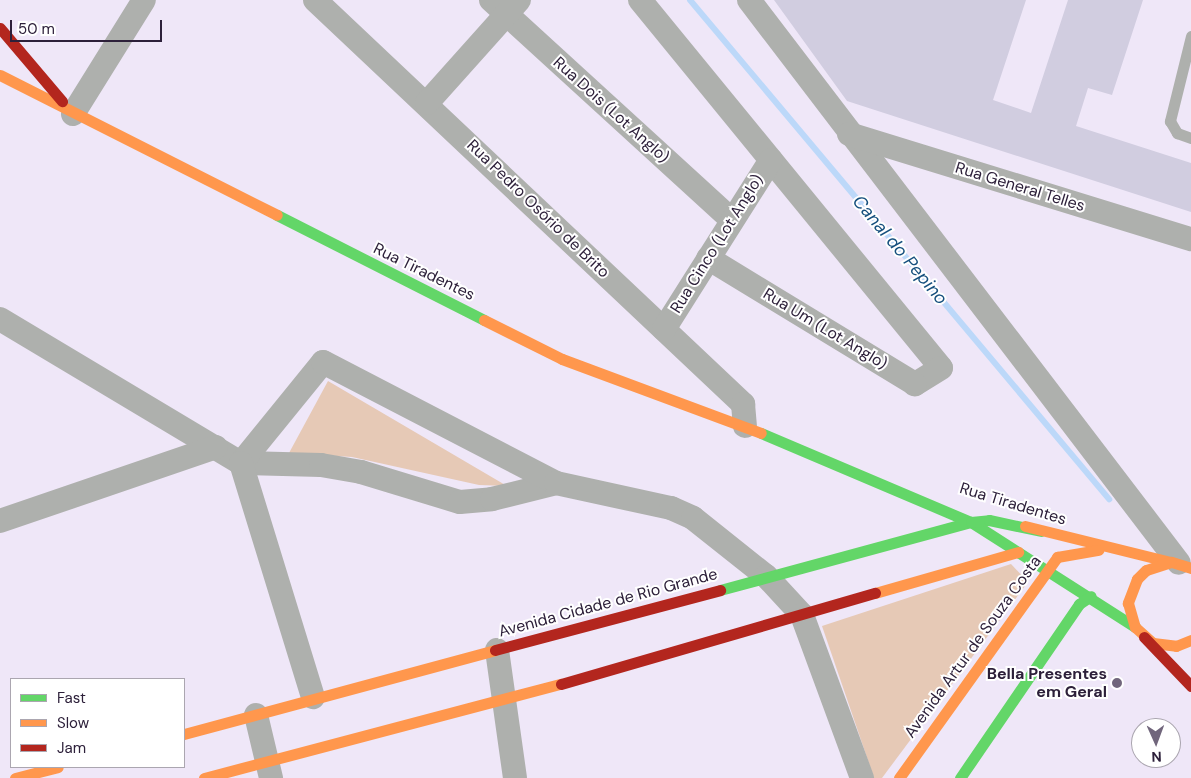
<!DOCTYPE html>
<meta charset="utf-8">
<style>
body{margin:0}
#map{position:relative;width:1191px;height:778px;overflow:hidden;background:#efe7f8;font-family:"DM Sans",sans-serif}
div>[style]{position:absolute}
.green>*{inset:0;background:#e6c9b6}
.stream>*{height:6px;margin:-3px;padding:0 3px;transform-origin:3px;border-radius:3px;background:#bcd8f9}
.building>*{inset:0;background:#d1cde0}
.lane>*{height:11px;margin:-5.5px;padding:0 5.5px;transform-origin:5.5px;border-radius:5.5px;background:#aeb0ad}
.street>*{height:24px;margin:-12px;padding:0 12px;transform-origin:12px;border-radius:12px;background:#aeb0ad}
.fast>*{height:11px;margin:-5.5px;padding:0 5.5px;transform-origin:5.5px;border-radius:5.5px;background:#63d668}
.slow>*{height:11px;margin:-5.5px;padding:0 5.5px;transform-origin:5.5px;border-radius:5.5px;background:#ff974d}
.jam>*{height:11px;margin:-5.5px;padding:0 5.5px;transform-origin:5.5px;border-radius:5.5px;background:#b3261e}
.dots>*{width:14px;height:14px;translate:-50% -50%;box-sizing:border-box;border:2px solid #fff;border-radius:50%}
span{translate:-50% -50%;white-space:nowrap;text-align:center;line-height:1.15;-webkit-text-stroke:4px #fff;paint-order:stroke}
.street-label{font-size:16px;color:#2d203a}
.poi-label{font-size:16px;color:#2d203a;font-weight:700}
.right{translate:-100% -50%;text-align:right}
.water-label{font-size:18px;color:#16507e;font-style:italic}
.legend{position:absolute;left:10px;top:678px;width:175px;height:90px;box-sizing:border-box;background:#fff;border:1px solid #aba6b0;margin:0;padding:6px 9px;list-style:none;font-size:15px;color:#2d203a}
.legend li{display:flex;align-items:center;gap:10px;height:25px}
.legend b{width:25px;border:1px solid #aba6b0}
.north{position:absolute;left:1131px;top:718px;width:50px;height:50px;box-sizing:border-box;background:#fff;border:1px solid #aba6b0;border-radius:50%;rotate:178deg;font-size:14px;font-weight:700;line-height:20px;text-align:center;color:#2d203a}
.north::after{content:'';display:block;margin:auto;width:18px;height:22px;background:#71667c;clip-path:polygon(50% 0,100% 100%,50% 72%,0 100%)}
.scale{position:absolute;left:10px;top:20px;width:152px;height:22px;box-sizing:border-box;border:2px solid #2d203a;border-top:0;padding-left:6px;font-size:15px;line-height:18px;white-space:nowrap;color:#2d203a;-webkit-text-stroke:4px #fff;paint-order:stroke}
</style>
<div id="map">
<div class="green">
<div style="clip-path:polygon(328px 381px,507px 486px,479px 485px,352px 457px,289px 453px)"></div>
<div style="clip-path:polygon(1011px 564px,1028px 582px,882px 778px,874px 778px,822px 626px)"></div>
</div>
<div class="stream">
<div style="left:690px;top:0;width:652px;rotate:49.98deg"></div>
</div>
<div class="building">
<div style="clip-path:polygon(774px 0,1026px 0,993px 100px,1031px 113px,1068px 0,1143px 0,1112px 95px,1088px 88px,1076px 126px,1191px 163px,1191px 212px,847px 101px)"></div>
</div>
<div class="lane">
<div style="left:1191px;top:36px;width:88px;rotate:103.9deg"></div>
<div style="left:1170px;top:121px;width:14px;rotate:60deg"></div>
<div style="left:1177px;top:133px;width:15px;rotate:20deg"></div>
</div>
<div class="street">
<div style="left:315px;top:0;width:589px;rotate:43.35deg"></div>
<div style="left:743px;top:404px;width:22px;rotate:85deg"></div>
<div style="left:491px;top:0;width:326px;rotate:42.4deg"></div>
<div style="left:640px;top:0;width:475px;rotate:50.7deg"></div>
<div style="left:941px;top:368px;width:31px;rotate:148deg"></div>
<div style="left:915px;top:384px;width:242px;rotate:-148.7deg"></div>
<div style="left:749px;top:0;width:708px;rotate:52.63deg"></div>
<div style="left:427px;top:103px;width:138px;rotate:-48.2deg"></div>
<div style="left:73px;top:114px;width:134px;rotate:-58.1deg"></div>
<div style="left:849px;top:134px;width:358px;rotate:17.1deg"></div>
<div style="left:0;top:319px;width:281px;rotate:30.9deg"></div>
<div style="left:241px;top:463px;width:80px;rotate:1.4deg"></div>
<div style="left:321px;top:465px;width:41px;rotate:9.9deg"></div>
<div style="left:361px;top:472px;width:103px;rotate:16.9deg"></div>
<div style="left:460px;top:502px;width:32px;rotate:-5deg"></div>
<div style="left:492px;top:499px;width:66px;rotate:-14deg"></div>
<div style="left:664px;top:329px;width:200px;rotate:-57.7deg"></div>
<div style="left:241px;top:463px;width:130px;rotate:-50.9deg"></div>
<div style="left:323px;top:362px;width:263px;rotate:27.4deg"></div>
<div style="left:556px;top:483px;width:118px;rotate:12.3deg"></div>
<div style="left:671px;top:508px;width:24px;rotate:24deg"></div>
<div style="left:693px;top:518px;width:93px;rotate:38.5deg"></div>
<div style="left:766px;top:576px;width:53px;rotate:47.3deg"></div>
<div style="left:802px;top:615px;width:174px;rotate:69.8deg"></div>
<div style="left:241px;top:463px;width:245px;rotate:72.9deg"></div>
<div style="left:0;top:521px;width:228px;rotate:-18.9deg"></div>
<div style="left:497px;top:650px;width:129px;rotate:82deg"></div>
<div style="left:256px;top:715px;width:65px;rotate:76.6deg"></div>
</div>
<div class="fast">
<div style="left:277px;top:215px;width:232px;rotate:26.9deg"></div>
<div style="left:761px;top:433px;width:228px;rotate:23deg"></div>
<div style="left:971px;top:522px;width:195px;rotate:32.6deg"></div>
<div style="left:720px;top:590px;width:260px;rotate:-15.2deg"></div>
<div style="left:971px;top:522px;width:18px;rotate:-6deg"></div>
<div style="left:989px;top:520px;width:53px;rotate:11.9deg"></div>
<div style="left:960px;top:778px;width:211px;rotate:-55.6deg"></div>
<div style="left:1079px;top:604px;width:14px;rotate:-34deg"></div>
</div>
<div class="slow">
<div style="left:0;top:75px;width:310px;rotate:26.8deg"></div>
<div style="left:484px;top:320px;width:87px;rotate:26.6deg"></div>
<div style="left:562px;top:359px;width:212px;rotate:20.4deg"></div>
<div style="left:1025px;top:526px;width:150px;rotate:13.9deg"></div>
<div style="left:1191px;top:568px;width:21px;rotate:-163deg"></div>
<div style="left:1171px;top:562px;width:26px;rotate:162deg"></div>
<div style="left:1146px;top:570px;width:13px;rotate:135deg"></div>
<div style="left:1137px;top:579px;width:26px;rotate:111deg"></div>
<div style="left:1128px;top:603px;width:25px;rotate:74deg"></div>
<div style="left:1135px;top:627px;width:24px;rotate:42deg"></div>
<div style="left:1153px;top:643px;width:23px;rotate:7deg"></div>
<div style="left:1176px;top:646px;width:16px;rotate:-22deg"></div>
<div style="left:875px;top:593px;width:149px;rotate:-16deg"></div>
<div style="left:184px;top:734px;width:322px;rotate:-15.1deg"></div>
<div style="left:15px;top:778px;width:44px;rotate:-14.3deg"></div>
<div style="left:204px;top:778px;width:369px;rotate:-14.8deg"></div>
<div style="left:899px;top:778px;width:272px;rotate:-54.4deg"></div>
<div style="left:1057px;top:557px;width:42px;rotate:-9.7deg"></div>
</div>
<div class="jam">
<div style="left:0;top:28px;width:96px;rotate:49.7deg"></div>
<div style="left:1144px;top:637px;width:68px;rotate:46.2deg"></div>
<div style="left:495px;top:650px;width:233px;rotate:-14.9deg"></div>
<div style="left:561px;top:684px;width:327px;rotate:-16.2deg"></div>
</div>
<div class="dots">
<div style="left:1117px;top:683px;background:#71667c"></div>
</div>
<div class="street-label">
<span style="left:611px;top:110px;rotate:42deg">Rua Dois (Lot Anglo)</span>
<span style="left:1020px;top:187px;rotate:17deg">Rua General Telles</span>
<span style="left:538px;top:209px;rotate:44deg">Rua Pedro Osório de Brito</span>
<span style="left:717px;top:244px;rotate:-58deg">Rua Cinco (Lot Anglo)</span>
<span style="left:424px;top:272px;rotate:26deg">Rua Tiradentes</span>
<span style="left:825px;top:329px;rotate:31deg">Rua Um (Lot Anglo)</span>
<span style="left:1013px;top:504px;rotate:17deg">Rua Tiradentes</span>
<span style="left:608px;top:603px;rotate:-15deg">Avenida Cidade de Rio Grande</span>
<span style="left:973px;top:647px;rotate:-54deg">Avenida Artur de Souza Costa</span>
</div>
<div class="poi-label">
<span class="right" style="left:1107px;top:683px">Bella Presentes<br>em Geral</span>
</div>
<div class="water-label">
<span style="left:900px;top:250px;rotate:50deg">Canal do Pepino</span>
</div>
<ul class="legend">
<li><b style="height:6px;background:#63d668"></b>Fast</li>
<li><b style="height:6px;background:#ff974d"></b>Slow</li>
<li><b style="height:6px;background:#b3261e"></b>Jam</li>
</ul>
<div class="north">N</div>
<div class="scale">50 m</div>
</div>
